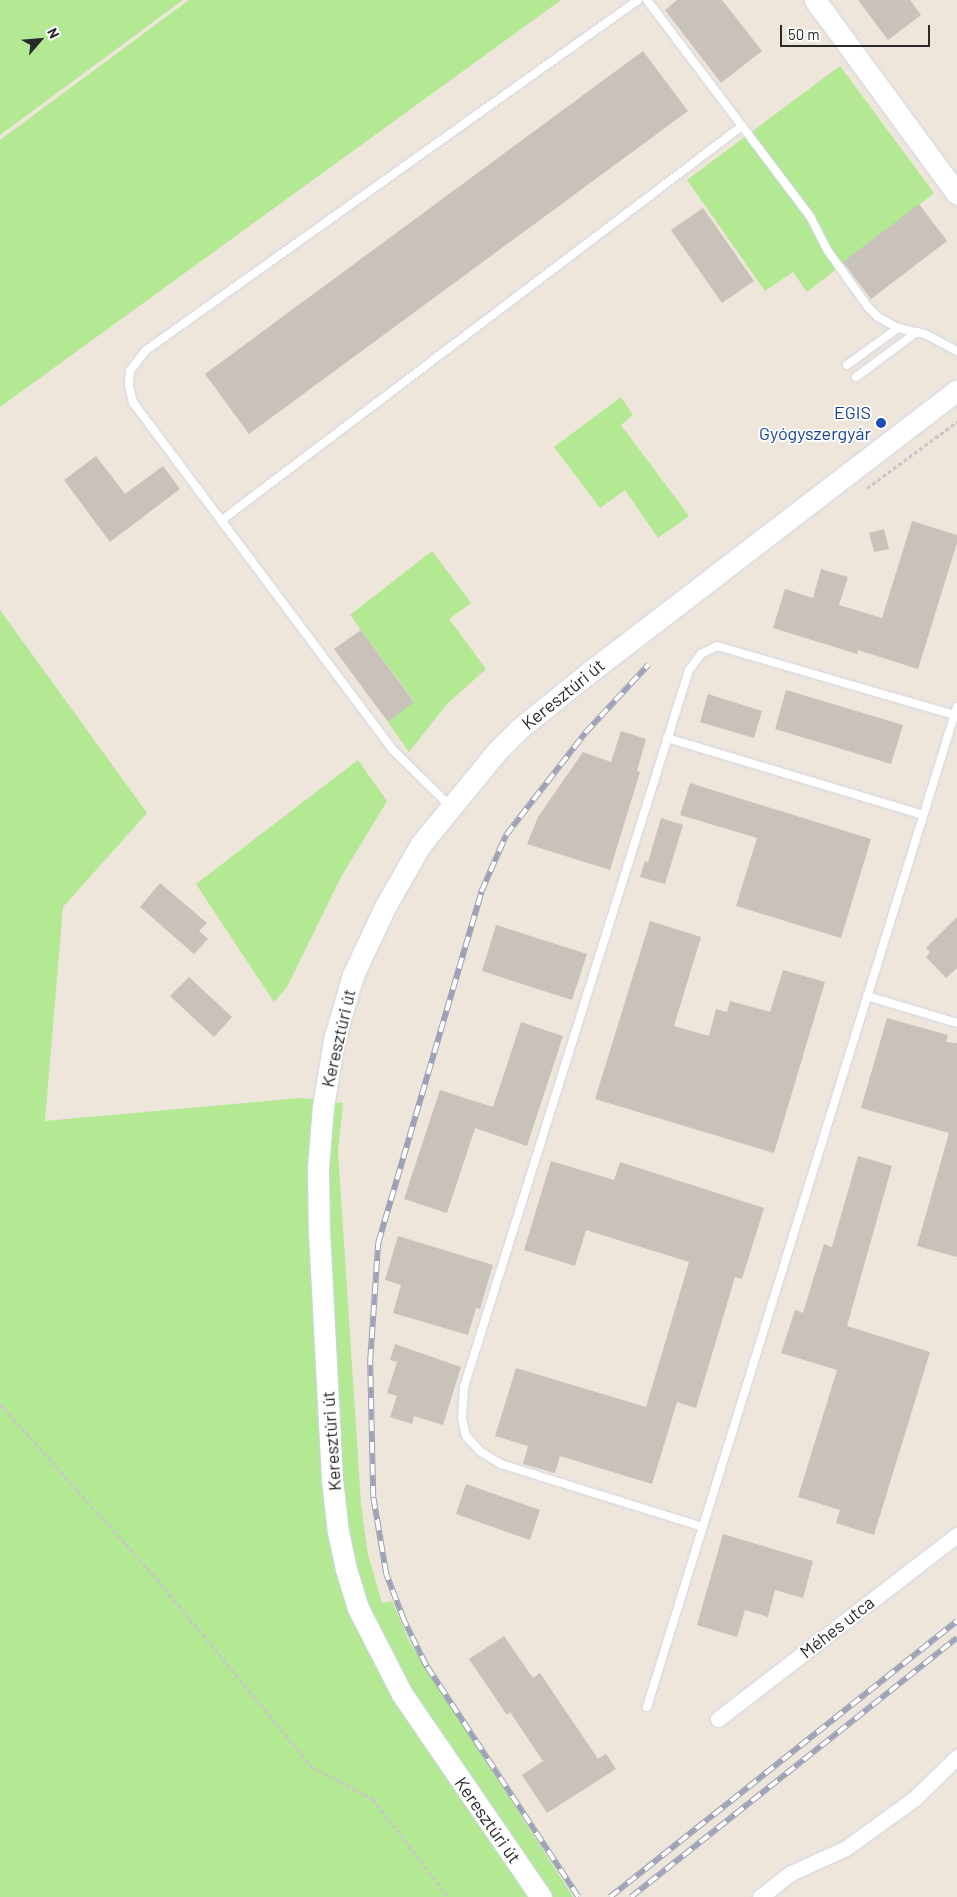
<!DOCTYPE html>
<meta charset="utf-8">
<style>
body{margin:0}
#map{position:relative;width:957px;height:1897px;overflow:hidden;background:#eee5db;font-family:Barlow,sans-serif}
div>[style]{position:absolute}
.green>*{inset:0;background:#b2e992}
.building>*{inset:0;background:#c9c2bb}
.path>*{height:3px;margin-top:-1.5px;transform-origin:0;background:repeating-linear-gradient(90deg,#c8c8c8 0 4px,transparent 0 6.5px)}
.roads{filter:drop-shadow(0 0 1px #d0d5e5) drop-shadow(0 0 1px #d0d5e5)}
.lane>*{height:8px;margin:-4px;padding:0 4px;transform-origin:4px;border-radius:4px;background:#fff}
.street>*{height:15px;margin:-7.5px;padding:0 7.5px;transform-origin:7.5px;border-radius:7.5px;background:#fff}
.secondary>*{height:21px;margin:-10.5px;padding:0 10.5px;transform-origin:10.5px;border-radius:10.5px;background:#fff}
.rail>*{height:5.5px;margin-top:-2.75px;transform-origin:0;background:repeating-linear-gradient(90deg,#fff 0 11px,#9da2b7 0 22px);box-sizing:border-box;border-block:1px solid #9da2b7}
.dots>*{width:14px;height:14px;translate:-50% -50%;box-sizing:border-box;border:2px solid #fff;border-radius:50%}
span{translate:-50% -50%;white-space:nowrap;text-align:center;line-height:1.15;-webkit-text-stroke:4px #fff;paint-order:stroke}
.transit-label{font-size:18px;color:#164399}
.right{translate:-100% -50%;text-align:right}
.street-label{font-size:18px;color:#2a2a2a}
.north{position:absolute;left:15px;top:15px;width:50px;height:50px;-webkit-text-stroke:4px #fff;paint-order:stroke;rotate:63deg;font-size:14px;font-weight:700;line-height:20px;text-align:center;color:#2a2a2a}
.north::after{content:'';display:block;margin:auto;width:18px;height:22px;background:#2a2a2a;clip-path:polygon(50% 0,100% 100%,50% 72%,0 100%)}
.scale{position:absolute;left:780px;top:25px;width:150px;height:22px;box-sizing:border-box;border:2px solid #2a2a2a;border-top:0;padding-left:6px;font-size:15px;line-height:18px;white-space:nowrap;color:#2a2a2a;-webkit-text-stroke:4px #fff;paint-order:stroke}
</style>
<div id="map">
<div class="green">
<div style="clip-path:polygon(0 0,183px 0,0 135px)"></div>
<div style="clip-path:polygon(189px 0,561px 0,0 407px,0 140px)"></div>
<div style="clip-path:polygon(840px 66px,934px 193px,807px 292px,793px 272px,765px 291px,687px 180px)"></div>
<div style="clip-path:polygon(621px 397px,633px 415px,621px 425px,689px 516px,658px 538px,625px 490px,600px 508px,554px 447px)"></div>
<div style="clip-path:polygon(432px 551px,471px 603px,449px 619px,486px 669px,447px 704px,409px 752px,388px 722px,414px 701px,350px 615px)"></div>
<div style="clip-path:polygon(0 610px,147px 813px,63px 907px,45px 1121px,301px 1098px,343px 1103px,338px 1151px,361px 1504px,368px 1555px,382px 1603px,392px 1601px,409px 1641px,573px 1897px,0 1897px)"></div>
<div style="clip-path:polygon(358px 760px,387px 801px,341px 877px,287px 987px,274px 1002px,196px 884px)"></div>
</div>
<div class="building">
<div style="clip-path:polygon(677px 0,722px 0,762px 51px,721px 83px,665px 10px)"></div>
<div style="clip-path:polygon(858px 0,910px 0,921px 15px,888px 40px)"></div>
<div style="clip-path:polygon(643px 51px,688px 111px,249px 434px,205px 374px)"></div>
<div style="clip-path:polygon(919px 204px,947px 241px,871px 299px,843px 262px)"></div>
<div style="clip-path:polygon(703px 208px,754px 281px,722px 303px,671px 230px)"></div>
<div style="clip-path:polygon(96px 456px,125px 494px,163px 466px,180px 489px,110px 542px,64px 480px)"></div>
<div style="clip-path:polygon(912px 521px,957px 535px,957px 543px,918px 669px,858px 650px,857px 654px,773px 628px,785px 589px,813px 598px,821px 569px,848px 577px,839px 605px,882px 618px)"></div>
<div style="clip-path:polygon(884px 529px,889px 549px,874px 552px,869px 533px)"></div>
<div style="clip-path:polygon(361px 630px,414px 702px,388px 722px,334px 649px)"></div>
<div style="clip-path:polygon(786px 690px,903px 725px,891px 764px,775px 729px)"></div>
<div style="clip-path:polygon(708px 694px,762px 711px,754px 738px,700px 722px)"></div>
<div style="clip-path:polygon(621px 731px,646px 739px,637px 771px,640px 772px,610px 870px,527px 844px,538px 817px,583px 752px,611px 762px)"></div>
<div style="clip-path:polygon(690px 783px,871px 839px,841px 938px,736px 906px,757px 838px,680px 815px)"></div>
<div style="clip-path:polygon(661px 818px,683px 825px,665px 884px,640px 877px,645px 861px,648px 862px)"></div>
<div style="clip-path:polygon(160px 883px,207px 923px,199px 931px,208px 939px,194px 954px,140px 907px)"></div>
<div style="clip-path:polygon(957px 917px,957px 968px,946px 978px,926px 957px,930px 952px,926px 948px)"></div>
<div style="clip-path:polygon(650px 921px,701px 937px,674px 1026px,709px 1036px,716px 1009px,727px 1012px,730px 1001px,770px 1012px,783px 970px,825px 982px,774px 1153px,595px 1099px)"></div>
<div style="clip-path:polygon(496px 925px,587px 954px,572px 1000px,482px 971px)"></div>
<div style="clip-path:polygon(189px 977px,232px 1017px,214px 1037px,170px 996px)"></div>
<div style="clip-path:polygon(887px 1018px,948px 1035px,946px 1042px,957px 1043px,957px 1257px,917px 1246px,949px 1133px,861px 1108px)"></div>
<div style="clip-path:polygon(521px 1022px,563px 1036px,527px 1146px,475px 1128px,447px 1213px,404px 1199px,440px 1090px,493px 1107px)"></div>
<div style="clip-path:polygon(858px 1156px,892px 1166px,847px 1326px,930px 1352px,874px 1535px,836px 1523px,840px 1510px,798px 1497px,837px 1370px,781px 1353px,795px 1310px,803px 1313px,824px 1244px,832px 1247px)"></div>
<div style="clip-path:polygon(551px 1161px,614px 1180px,620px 1162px,764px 1208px,742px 1279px,735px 1277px,696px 1408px,677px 1402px,652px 1484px,560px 1456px,555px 1473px,523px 1464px,528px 1446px,495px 1436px,516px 1368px,646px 1407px,689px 1262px,586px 1230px,575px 1266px,524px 1250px)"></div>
<div style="clip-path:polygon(398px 1236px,493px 1265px,480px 1309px,476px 1308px,468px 1335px,393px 1313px,401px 1285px,385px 1280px)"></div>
<div style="clip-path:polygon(395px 1344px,461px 1367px,443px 1425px,414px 1416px,412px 1424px,390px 1417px,397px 1396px,387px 1393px,397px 1362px,390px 1360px)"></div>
<div style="clip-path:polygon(466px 1484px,540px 1510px,530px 1540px,456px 1514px)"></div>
<div style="clip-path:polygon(723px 1534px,813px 1561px,803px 1598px,775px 1590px,768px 1617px,745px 1610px,737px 1637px,697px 1625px)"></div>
<div style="clip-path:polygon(504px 1636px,533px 1678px,540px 1673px,598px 1759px,606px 1754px,616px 1769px,547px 1813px,522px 1775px,543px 1761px,510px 1712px,507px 1715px,469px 1659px)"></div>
</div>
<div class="path">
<div style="left:867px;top:488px;width:112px;rotate:-36.3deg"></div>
<div style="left:0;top:1404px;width:235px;rotate:48.1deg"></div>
<div style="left:157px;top:1579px;width:244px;rotate:50.5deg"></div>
<div style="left:312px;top:1767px;width:69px;rotate:27.7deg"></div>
<div style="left:373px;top:1799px;width:123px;rotate:52.6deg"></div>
</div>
<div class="roads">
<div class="lane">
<div style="left:647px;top:0;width:273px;rotate:53deg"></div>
<div style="left:811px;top:218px;width:37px;rotate:63deg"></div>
<div style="left:828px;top:251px;width:69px;rotate:54.5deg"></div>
<div style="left:868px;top:307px;width:14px;rotate:45deg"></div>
<div style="left:878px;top:317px;width:23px;rotate:29deg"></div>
<div style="left:898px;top:328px;width:28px;rotate:13deg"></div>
<div style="left:925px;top:334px;width:36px;rotate:28deg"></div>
<div style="left:847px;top:365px;width:63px;rotate:-36deg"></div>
<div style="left:856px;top:377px;width:76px;rotate:-36.4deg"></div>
<div style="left:222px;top:520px;width:652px;rotate:-37.15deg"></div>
<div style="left:667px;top:738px;width:267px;rotate:16.7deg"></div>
<div style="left:450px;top:806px;width:80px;rotate:-135.5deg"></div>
<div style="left:393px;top:750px;width:434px;rotate:-126.8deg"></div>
<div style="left:133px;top:403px;width:18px;rotate:-103deg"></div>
<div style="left:129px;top:385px;width:14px;rotate:-86deg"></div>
<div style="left:130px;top:371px;width:25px;rotate:-53deg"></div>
<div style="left:145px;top:351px;width:605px;rotate:-35.45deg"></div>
<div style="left:867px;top:996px;width:94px;rotate:16.7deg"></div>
<div style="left:703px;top:1527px;width:212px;rotate:-162.7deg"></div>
<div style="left:501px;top:1464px;width:23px;rotate:-149deg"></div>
<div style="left:481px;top:1452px;width:22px;rotate:-133deg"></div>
<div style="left:466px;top:1436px;width:18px;rotate:-103deg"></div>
<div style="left:462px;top:1418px;width:31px;rotate:-86deg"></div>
<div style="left:464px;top:1387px;width:751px;rotate:-72.58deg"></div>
<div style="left:689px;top:670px;width:20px;rotate:-53deg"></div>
<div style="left:701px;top:654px;width:18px;rotate:-27deg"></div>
<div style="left:717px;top:646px;width:247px;rotate:16.2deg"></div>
<div style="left:647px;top:1707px;width:1047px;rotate:-72.78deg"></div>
</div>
<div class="street">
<div style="left:718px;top:1719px;width:302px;rotate:-37.6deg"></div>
<div style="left:760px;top:1897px;width:39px;rotate:-38deg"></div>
<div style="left:791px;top:1873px;width:60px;rotate:-24.4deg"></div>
<div style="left:846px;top:1848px;width:85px;rotate:-35.9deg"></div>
<div style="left:915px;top:1798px;width:59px;rotate:-44.3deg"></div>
</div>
<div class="secondary">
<div style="left:815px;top:0;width:240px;rotate:53.8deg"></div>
<div style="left:541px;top:1897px;width:246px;rotate:-124.4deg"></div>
<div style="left:402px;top:1694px;width:97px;rotate:-117.1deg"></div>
<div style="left:358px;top:1608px;width:41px;rotate:-107.1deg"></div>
<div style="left:346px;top:1569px;width:38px;rotate:-102deg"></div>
<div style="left:338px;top:1532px;width:53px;rotate:-96.5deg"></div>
<div style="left:332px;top:1479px;width:246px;rotate:-93deg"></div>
<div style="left:319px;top:1233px;width:65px;rotate:-90.9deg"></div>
<div style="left:318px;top:1168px;width:62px;rotate:-85.4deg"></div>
<div style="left:323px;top:1106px;width:67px;rotate:-80.5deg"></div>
<div style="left:334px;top:1040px;width:68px;rotate:-73.7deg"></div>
<div style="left:353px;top:975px;width:77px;rotate:-64.8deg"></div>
<div style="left:386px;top:905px;width:70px;rotate:-60.2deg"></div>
<div style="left:421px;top:844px;width:120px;rotate:-50.7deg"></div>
<div style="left:497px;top:751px;width:31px;rotate:-45deg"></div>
<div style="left:519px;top:729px;width:92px;rotate:-38.9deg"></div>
<div style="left:591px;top:671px;width:461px;rotate:-37.5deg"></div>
</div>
</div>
<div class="rail">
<div style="left:578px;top:1897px;width:277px;rotate:-123.3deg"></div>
<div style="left:426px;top:1666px;width:50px;rotate:-116.1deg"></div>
<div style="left:404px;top:1621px;width:50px;rotate:-111deg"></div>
<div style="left:386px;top:1574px;width:78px;rotate:-99.6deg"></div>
<div style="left:373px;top:1497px;width:137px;rotate:-91.3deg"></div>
<div style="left:370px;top:1360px;width:117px;rotate:-86.1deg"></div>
<div style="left:378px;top:1243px;width:366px;rotate:-73.6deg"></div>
<div style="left:481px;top:892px;width:62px;rotate:-66.3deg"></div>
<div style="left:506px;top:835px;width:129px;rotate:-52.2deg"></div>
<div style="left:585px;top:733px;width:93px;rotate:-47.2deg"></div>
<div style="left:610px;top:1897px;width:443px;rotate:-38.5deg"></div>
<div style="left:631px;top:1897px;width:416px;rotate:-38.5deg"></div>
</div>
<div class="dots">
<div style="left:881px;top:423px;background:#1a4fb4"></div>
</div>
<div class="transit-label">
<span class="right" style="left:871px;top:423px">EGIS<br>Gyógyszergyár</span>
</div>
<div class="street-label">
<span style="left:563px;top:694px;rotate:-39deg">Keresztúri út</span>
<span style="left:338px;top:1038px;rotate:-77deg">Keresztúri út</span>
<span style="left:331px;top:1441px;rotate:-94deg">Keresztúri út</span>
<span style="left:837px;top:1627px;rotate:-38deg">Méhes utca</span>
<span style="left:488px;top:1820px;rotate:55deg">Keresztúri út</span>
</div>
<div class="north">N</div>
<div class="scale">50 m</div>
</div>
